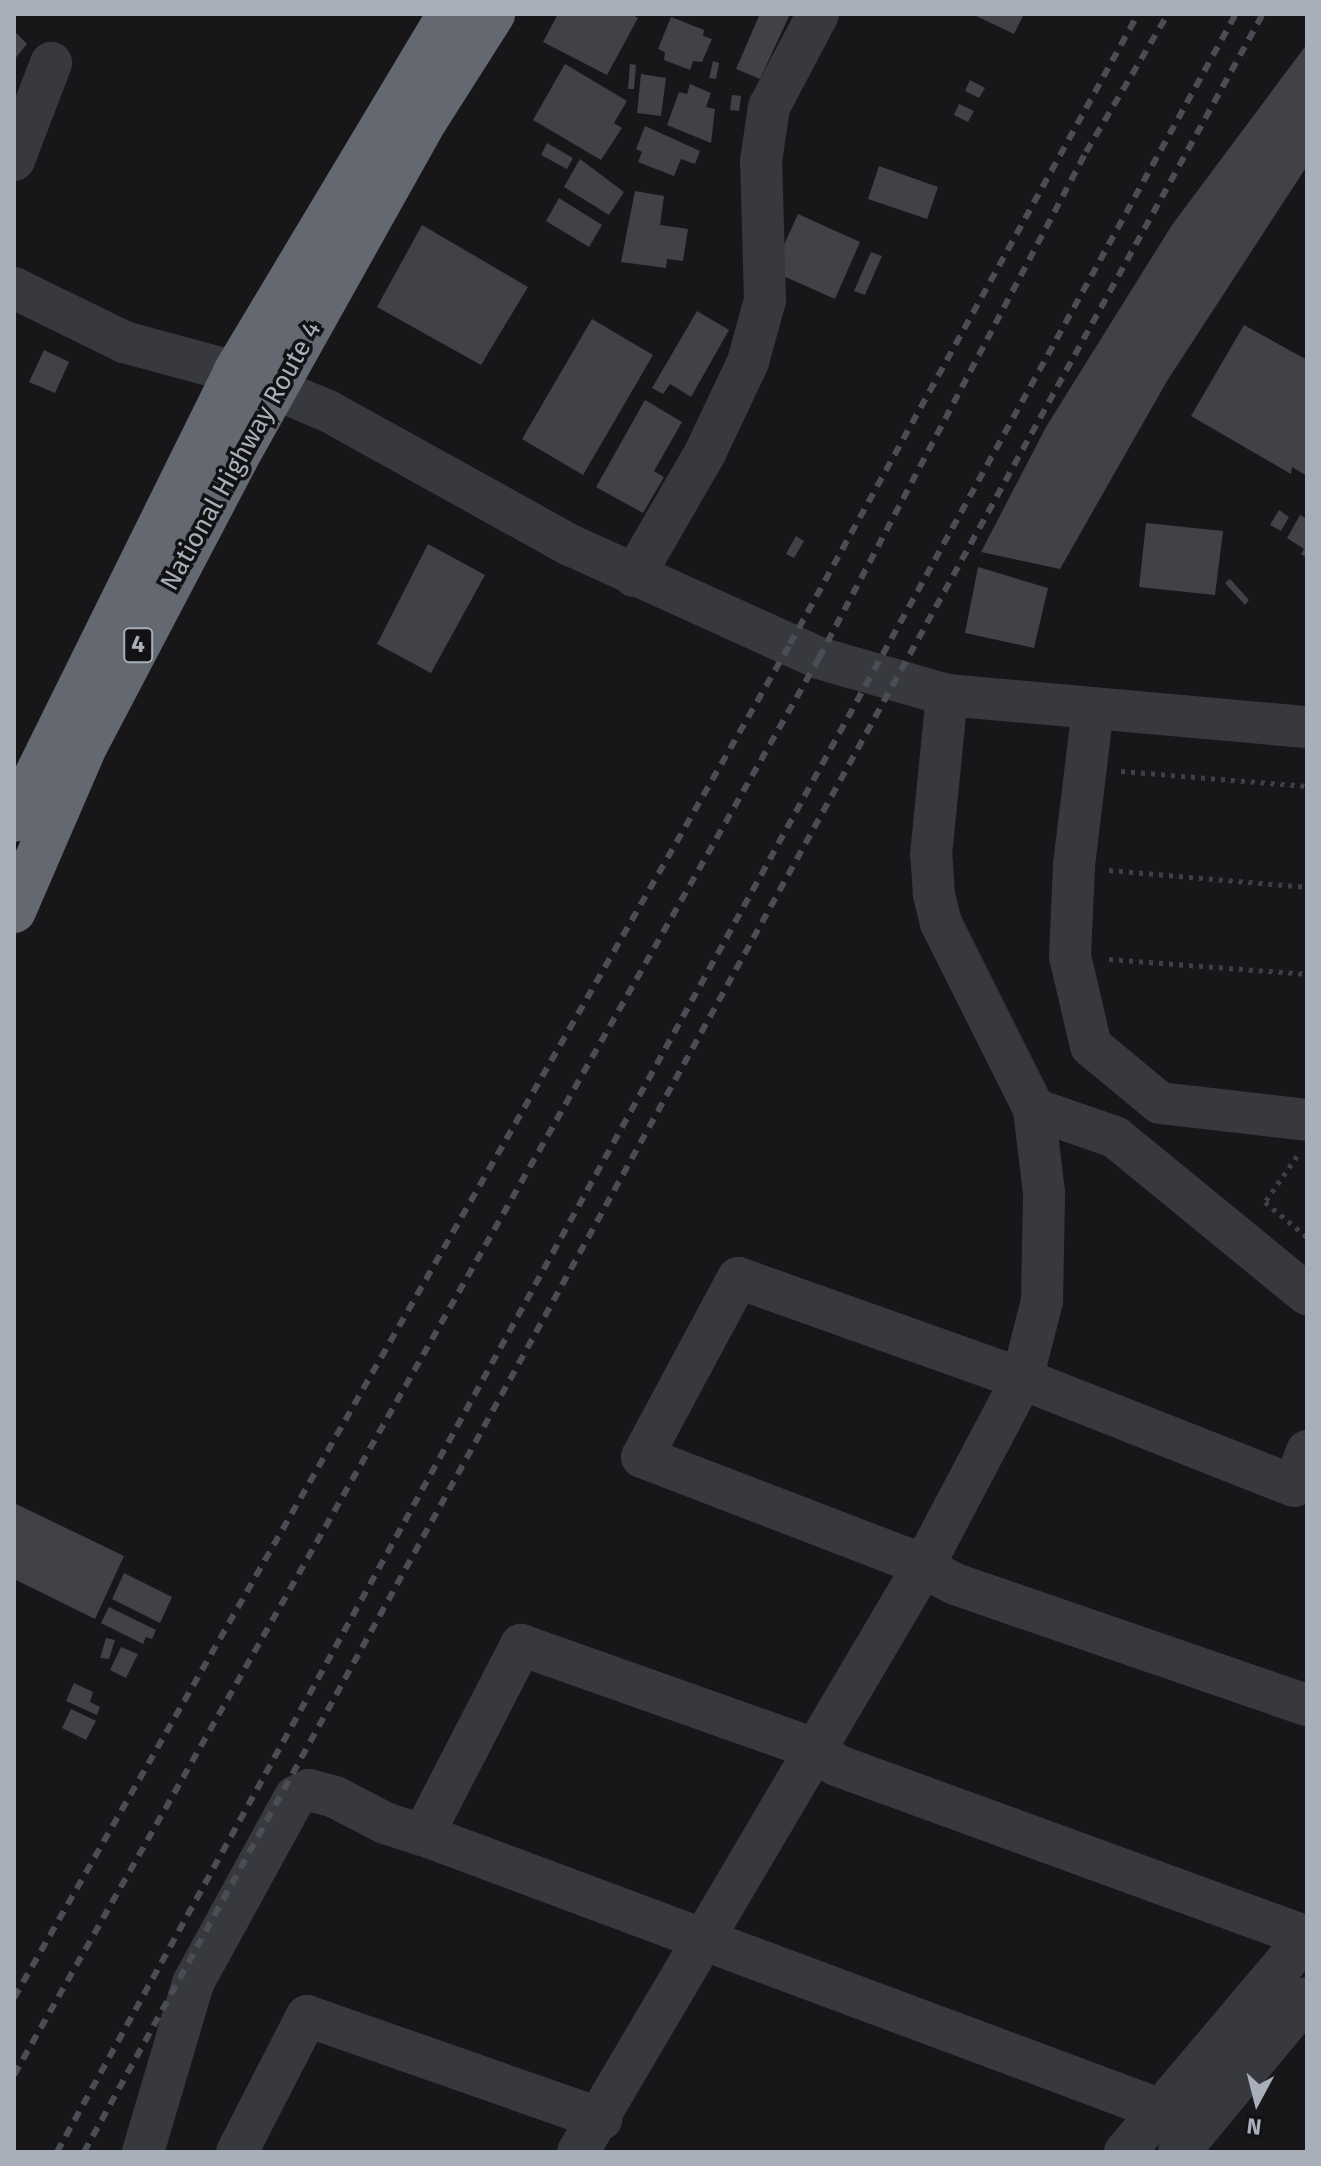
<!DOCTYPE html>
<style>
body{margin:0}
#map{position:relative;width:1321px;height:2166px;overflow:hidden;background:#171719;font-family:"Fira Sans",sans-serif}
div>[style]{position:absolute}
.building>*{inset:0;background:#414246}
.path>*{height:5px;margin-top:-2.5px;transform-origin:0;background:repeating-linear-gradient(90deg,#3e4046 0 4px,transparent 0 10px)}
.minor>*{height:42px;margin:-21px;padding:0 21px;transform-origin:21px;border-radius:21px;background:#38393f}
.highway>*{height:44px;margin:-22px;padding:0 22px;transform-origin:22px;border-radius:22px;background:#646870}
.rail>*{height:6px;margin-top:-3px;transform-origin:0;background:repeating-linear-gradient(90deg,#4b4d54 0 10px,transparent 0 18px)}
span{translate:-50% -50%;white-space:nowrap;text-align:center;line-height:1.15;-webkit-text-stroke:7px #121214;paint-order:stroke}
.shield-label span{padding:2px 6px;background:#121214;border:2px solid;border-radius:6px;-webkit-text-stroke-width:0}
.shield-label{font-size:24px;color:#a9afba;font-weight:700}
.street-label{font-size:26px;color:#a9afba}
.frame{position:absolute;inset:0;border:16px solid #a9afba;pointer-events:none}
.north{position:absolute;left:1217px;top:2062px;width:80px;height:80px;-webkit-text-stroke:6px #121214;paint-order:stroke;rotate:187deg;font-size:22px;font-weight:700;line-height:32px;text-align:center;color:#a9afba}
.north::after{content:'';display:block;margin:auto;width:28px;height:36px;background:#a9afba;clip-path:polygon(50% 0,100% 100%,50% 72%,0 100%)}
</style>
<div id="map">
<div class="building">
<div style="clip-path:polygon(558px 14px,631px 14px,638px 18px,607px 75px,543px 42px)"></div>
<div style="clip-path:polygon(754px 14px,790px 14px,760px 79px,736px 69px,759px 16px)"></div>
<div style="clip-path:polygon(972px 14px,1024px 14px,1014px 34px)"></div>
<div style="clip-path:polygon(671px 17px,704px 30px,703px 36px,712px 39px,702px 62px,693px 61px,690px 70px,664px 60px,665px 52px,658px 49px)"></div>
<div style="clip-path:polygon(14px 31px,27px 44px,14px 60px)"></div>
<div style="clip-path:polygon(1307px 44px,1307px 166px,1167px 381px,1060px 569px,981px 552px,1046px 427px,1172px 225px)"></div>
<div style="clip-path:polygon(713px 61px,719px 63px,716px 79px,709px 78px)"></div>
<div style="clip-path:polygon(565px 64px,627px 101px,614px 123px,622px 128px,601px 160px,533px 120px)"></div>
<div style="clip-path:polygon(630px 64px,636px 65px,634px 89px,628px 89px)"></div>
<div style="clip-path:polygon(641px 74px,666px 78px,661px 116px,637px 113px)"></div>
<div style="clip-path:polygon(970px 80px,985px 88px,979px 98px,965px 91px)"></div>
<div style="clip-path:polygon(690px 84px,711px 93px,706px 107px,715px 109px,711px 143px,667px 125px,679px 92px,687px 94px)"></div>
<div style="clip-path:polygon(732px 95px,741px 96px,739px 111px,730px 110px)"></div>
<div style="clip-path:polygon(959px 104px,974px 111px,968px 122px,954px 115px)"></div>
<div style="clip-path:polygon(645px 126px,700px 151px,695px 164px,681px 159px,674px 176px,638px 162px,642px 152px,636px 149px)"></div>
<div style="clip-path:polygon(547px 143px,573px 158px,567px 169px,541px 155px)"></div>
<div style="clip-path:polygon(580px 159px,624px 192px,609px 215px,564px 187px)"></div>
<div style="clip-path:polygon(879px 166px,938px 187px,927px 219px,868px 199px)"></div>
<div style="clip-path:polygon(635px 191px,664px 196px,660px 225px,688px 229px,683px 261px,667px 259px,666px 268px,621px 262px)"></div>
<div style="clip-path:polygon(559px 198px,602px 225px,589px 247px,546px 221px)"></div>
<div style="clip-path:polygon(798px 214px,860px 242px,835px 299px,772px 271px)"></div>
<div style="clip-path:polygon(422px 225px,528px 287px,481px 365px,377px 307px)"></div>
<div style="clip-path:polygon(871px 252px,882px 256px,865px 295px,854px 291px)"></div>
<div style="clip-path:polygon(697px 311px,729px 330px,691px 397px,670px 384px,663px 394px,652px 388px)"></div>
<div style="clip-path:polygon(592px 319px,653px 355px,583px 475px,522px 439px)"></div>
<div style="clip-path:polygon(1244px 325px,1307px 360px,1307px 476px,1292px 467px,1291px 474px,1191px 416px)"></div>
<div style="clip-path:polygon(44px 350px,69px 362px,55px 393px,29px 382px)"></div>
<div style="clip-path:polygon(645px 400px,682px 422px,654px 471px,664px 477px,643px 513px,596px 487px)"></div>
<div style="clip-path:polygon(1279px 510px,1289px 517px,1281px 531px,1270px 525px)"></div>
<div style="clip-path:polygon(1300px 515px,1307px 519px,1307px 558px,1301px 554px,1304px 549px,1287px 538px)"></div>
<div style="clip-path:polygon(1146px 523px,1223px 531px,1215px 595px,1139px 587px)"></div>
<div style="clip-path:polygon(796px 536px,804px 541px,794px 558px,786px 554px)"></div>
<div style="clip-path:polygon(428px 544px,485px 575px,431px 673px,377px 644px)"></div>
<div style="clip-path:polygon(978px 567px,1048px 588px,1034px 648px,965px 633px)"></div>
<div style="clip-path:polygon(1230px 579px,1249px 600px,1245px 605px,1225px 583px)"></div>
<div style="clip-path:polygon(14px 1503px,124px 1556px,95px 1619px,14px 1579px)"></div>
<div style="clip-path:polygon(124px 1573px,172px 1597px,160px 1623px,112px 1599px)"></div>
<div style="clip-path:polygon(109px 1607px,156px 1630px,152px 1639px,146px 1637px,143px 1644px,101px 1623px)"></div>
<div style="clip-path:polygon(106px 1638px,115px 1640px,109px 1659px,100px 1658px)"></div>
<div style="clip-path:polygon(121px 1647px,138px 1654px,126px 1678px,110px 1670px)"></div>
<div style="clip-path:polygon(74px 1683px,93px 1692px,90px 1702px,100px 1707px,97px 1715px,66px 1701px)"></div>
<div style="clip-path:polygon(71px 1709px,96px 1721px,86px 1740px,62px 1728px)"></div>
</div>
<div class="path">
<div style="left:1121px;top:771px;width:187px;rotate:4.6deg"></div>
<div style="left:1109px;top:870px;width:199px;rotate:4.9deg"></div>
<div style="left:1109px;top:959px;width:199px;rotate:4.3deg"></div>
<div style="left:1297px;top:1156px;width:56px;rotate:124.8deg"></div>
<div style="left:1265px;top:1202px;width:55px;rotate:39.8deg"></div>
</div>
<div class="minor">
<div style="left:14px;top:160px;width:104px;rotate:-69.1deg"></div>
<div style="left:14px;top:288px;width:123px;rotate:26.1deg"></div>
<div style="left:124px;top:342px;width:115px;rotate:15.1deg"></div>
<div style="left:235px;top:372px;width:101px;rotate:22.8deg"></div>
<div style="left:328px;top:411px;width:277px;rotate:29deg"></div>
<div style="left:570px;top:545px;width:273px;rotate:24.4deg"></div>
<div style="left:819px;top:658px;width:133px;rotate:16.1deg"></div>
<div style="left:947px;top:695px;width:361px;rotate:5.1deg"></div>
<div style="left:634px;top:576px;width:142px;rotate:-60deg"></div>
<div style="left:705px;top:453px;width:101px;rotate:-64.7deg"></div>
<div style="left:748px;top:362px;width:64px;rotate:-74.7deg"></div>
<div style="left:765px;top:300px;width:139px;rotate:-91.6deg"></div>
<div style="left:761px;top:161px;width:55px;rotate:-81.6deg"></div>
<div style="left:769px;top:107px;width:105px;rotate:-62.2deg"></div>
<div style="left:1093px;top:708px;width:159px;rotate:96.9deg"></div>
<div style="left:1074px;top:866px;width:90px;rotate:92.5deg"></div>
<div style="left:1070px;top:956px;width:92px;rotate:76.9deg"></div>
<div style="left:1091px;top:1046px;width:89px;rotate:39.6deg"></div>
<div style="left:1160px;top:1103px;width:148px;rotate:6.6deg"></div>
<div style="left:1034px;top:1109px;width:86px;rotate:19.1deg"></div>
<div style="left:1115px;top:1137px;width:248px;rotate:39.3deg"></div>
<div style="left:1307px;top:1451px;width:37px;rotate:110deg"></div>
<div style="left:1294px;top:1486px;width:292px;rotate:-158.5deg"></div>
<div style="left:1022px;top:1379px;width:301px;rotate:-160.4deg"></div>
<div style="left:738px;top:1278px;width:203px;rotate:118.2deg"></div>
<div style="left:642px;top:1457px;width:280px;rotate:21deg"></div>
<div style="left:903px;top:1557px;width:59px;rotate:27.4deg"></div>
<div style="left:955px;top:1584px;width:372px;rotate:19deg"></div>
<div style="left:1161px;top:2110px;width:788px;rotate:-159.56deg"></div>
<div style="left:423px;top:1835px;width:214px;rotate:-62.7deg"></div>
<div style="left:521px;top:1645px;width:314px;rotate:19.5deg"></div>
<div style="left:817px;top:1750px;width:24px;rotate:38deg"></div>
<div style="left:836px;top:1765px;width:501px;rotate:20.06deg"></div>
<div style="left:143px;top:2152px;width:176px;rotate:-73.5deg"></div>
<div style="left:193px;top:1983px;width:212px;rotate:-61.3deg"></div>
<div style="left:295px;top:1797px;width:16px;rotate:-27deg"></div>
<div style="left:309px;top:1790px;width:27px;rotate:15deg"></div>
<div style="left:335px;top:1797px;width:56px;rotate:27.5deg"></div>
<div style="left:385px;top:1823px;width:40px;rotate:18deg"></div>
<div style="left:237px;top:2152px;width:153px;rotate:-62.8deg"></div>
<div style="left:307px;top:2016px;width:312px;rotate:19.3deg"></div>
<div style="left:578px;top:2152px;width:681px;rotate:-59.48deg"></div>
<div style="left:924px;top:1565px;width:210px;rotate:-62.2deg"></div>
<div style="left:1022px;top:1379px;width:81px;rotate:-75.6deg"></div>
<div style="left:1042px;top:1301px;width:108px;rotate:-88.9deg"></div>
<div style="left:1044px;top:1193px;width:85px;rotate:-96.8deg"></div>
<div style="left:1034px;top:1109px;width:208px;rotate:-116.6deg"></div>
<div style="left:941px;top:923px;width:30px;rotate:-104deg"></div>
<div style="left:934px;top:894px;width:39px;rotate:-94deg"></div>
<div style="left:931px;top:855px;width:161px;rotate:-84.3deg"></div>
<div style="left:1125px;top:2152px;width:282px;rotate:-49.8deg"></div>
<div style="left:1179px;top:2152px;width:200px;rotate:-50.3deg"></div>
</div>
<div class="highway">
<div style="left:14px;top:820px;width:500px;rotate:-63.7deg"></div>
<div style="left:235px;top:372px;width:417px;rotate:-59.1deg"></div>
<div style="left:14px;top:911px;width:181px;rotate:-66.6deg"></div>
<div style="left:86px;top:745px;width:323px;rotate:-62.3deg"></div>
<div style="left:236px;top:459px;width:381px;rotate:-60.8deg"></div>
<div style="left:422px;top:126px;width:133px;rotate:-57.6deg"></div>
</div>
<div class="rail">
<div style="left:14px;top:1998px;width:1561px;rotate:-60.18deg"></div>
<div style="left:790px;top:644px;width:720px;rotate:-61.08deg"></div>
<div style="left:14px;top:2075px;width:1630px;rotate:-60.4deg"></div>
<div style="left:819px;top:658px;width:572px;rotate:-62.18deg"></div>
<div style="left:1086px;top:152px;width:161px;rotate:-59.3deg"></div>
<div style="left:57px;top:2152px;width:2442px;rotate:-61.13deg"></div>
<div style="left:84px;top:2152px;width:2442px;rotate:-61.13deg"></div>
</div>
<div class="shield-label">
<span style="left:138px;top:645px">4</span>
</div>
<div class="street-label">
<span style="left:241px;top:456px;rotate:-61deg">National Highway Route 4</span>
</div>
<div class="frame"></div>
<div class="north">N</div>
</div>
